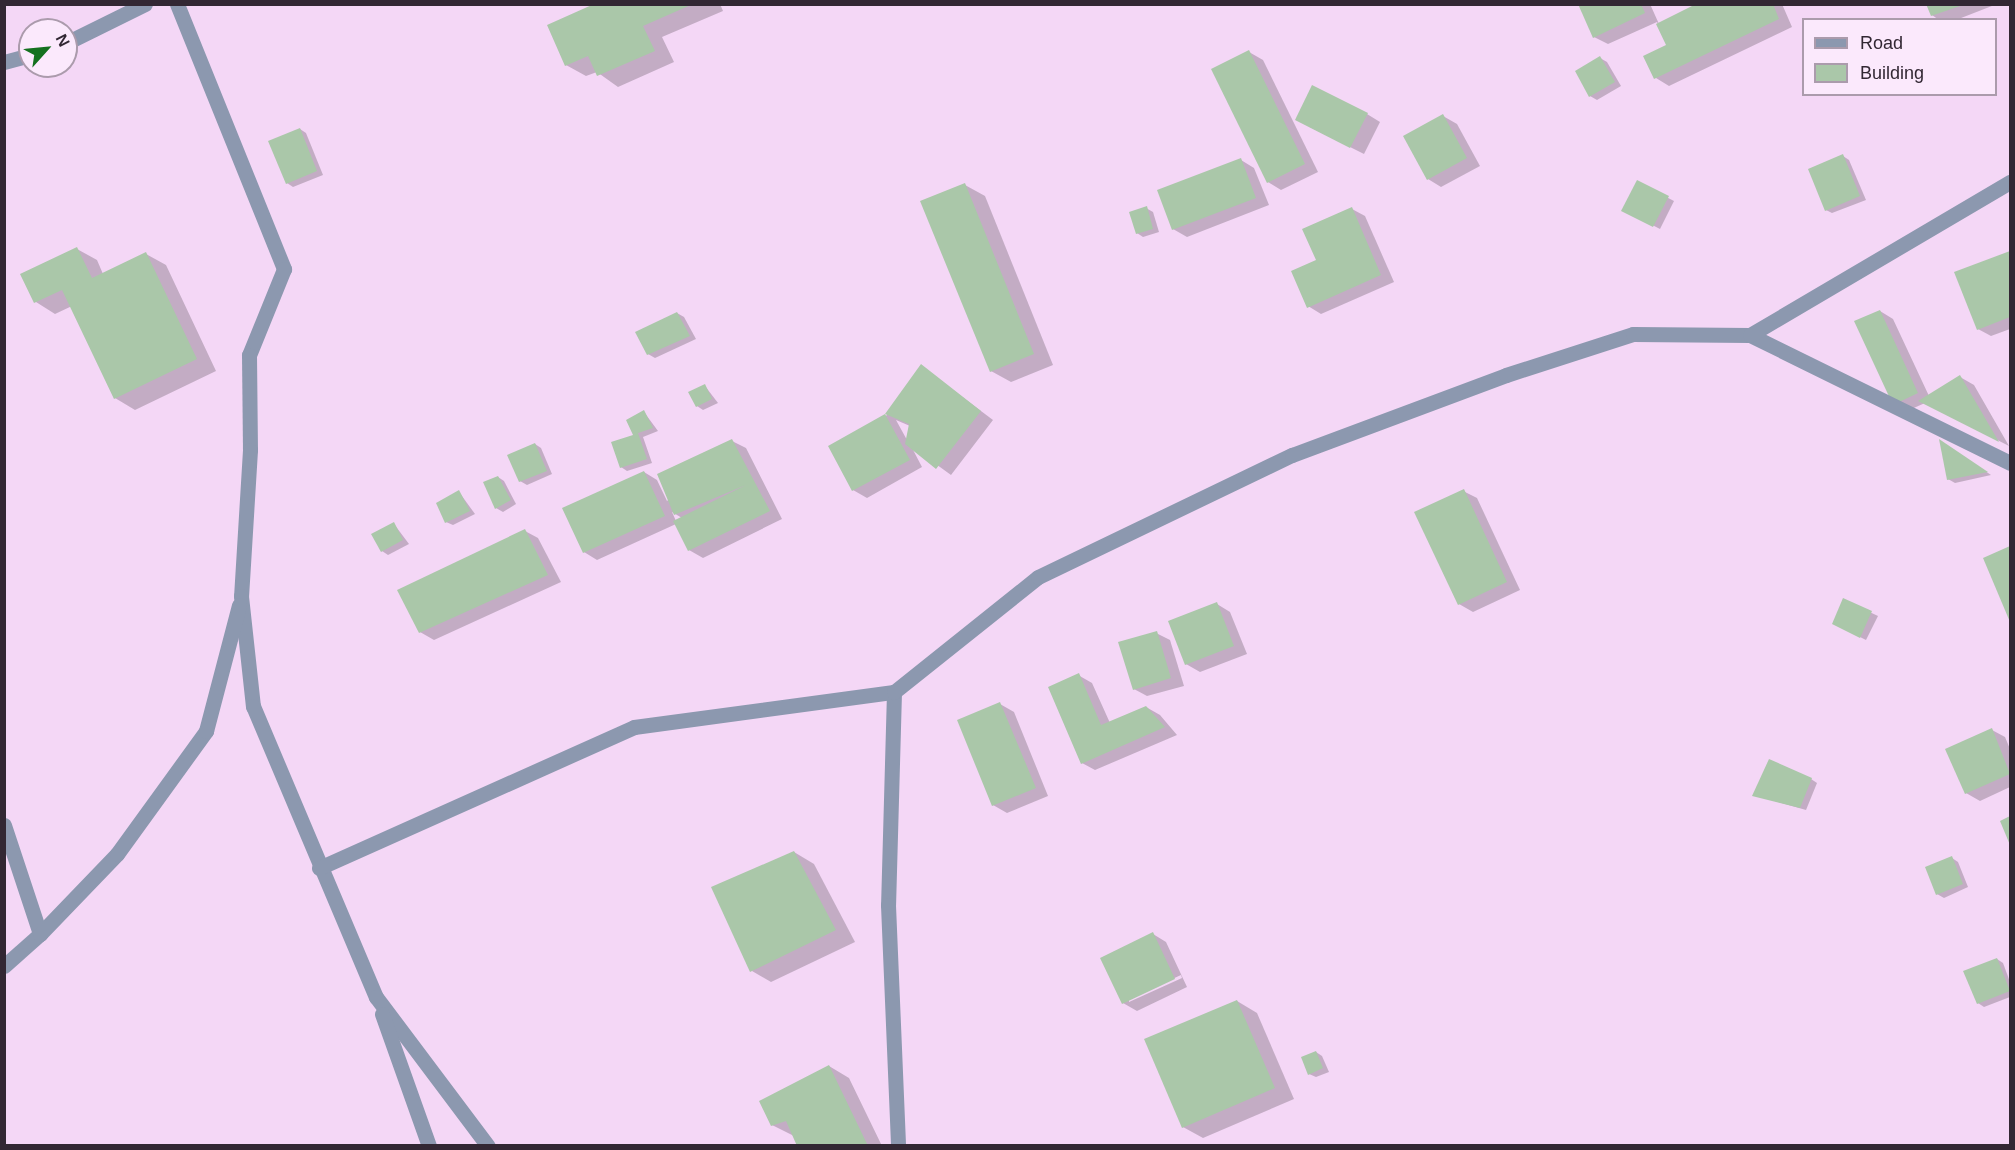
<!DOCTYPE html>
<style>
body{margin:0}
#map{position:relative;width:2015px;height:1150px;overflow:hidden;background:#f4d7f6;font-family:Helvetica,sans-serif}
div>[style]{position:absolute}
.shadow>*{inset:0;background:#0003}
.building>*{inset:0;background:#aac7a9}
.street>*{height:15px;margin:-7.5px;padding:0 7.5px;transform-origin:7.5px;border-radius:7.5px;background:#8c98af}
span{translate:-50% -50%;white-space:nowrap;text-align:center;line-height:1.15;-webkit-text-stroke:4.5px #fbe9fc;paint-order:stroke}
.frame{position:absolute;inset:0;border:6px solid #322733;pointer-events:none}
.legend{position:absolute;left:1802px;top:18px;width:195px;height:78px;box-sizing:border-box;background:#fbe9fc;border:2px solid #ab9bac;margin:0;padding:8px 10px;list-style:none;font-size:18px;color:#322733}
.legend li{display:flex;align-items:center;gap:12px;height:30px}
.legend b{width:30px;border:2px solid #ab9bac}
.north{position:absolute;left:18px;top:18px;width:60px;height:60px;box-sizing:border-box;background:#fbe9fc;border:2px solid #ab9bac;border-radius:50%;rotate:63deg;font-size:16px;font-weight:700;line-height:24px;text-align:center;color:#322733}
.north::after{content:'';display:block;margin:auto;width:21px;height:27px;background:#14711f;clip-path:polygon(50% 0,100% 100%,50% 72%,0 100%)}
</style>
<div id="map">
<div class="shadow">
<div style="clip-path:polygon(597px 4px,720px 4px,723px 11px,662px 37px,674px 62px,618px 87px,597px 72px,586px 76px,566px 65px)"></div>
<div style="clip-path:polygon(1580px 4px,1650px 4px,1659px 24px,1699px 4px,1782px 4px,1792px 27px,1669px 86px,1656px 78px,1668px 45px,1657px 22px,1608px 44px,1594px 37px)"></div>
<div style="clip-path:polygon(1928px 4px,1997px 4px,1956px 20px,1939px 20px,1932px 15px)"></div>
<div style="clip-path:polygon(1249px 52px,1263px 60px,1318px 172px,1281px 190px,1268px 182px)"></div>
<div style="clip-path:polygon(1600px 58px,1607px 62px,1621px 86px,1597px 100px,1590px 96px)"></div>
<div style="clip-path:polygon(1367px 114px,1380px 122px,1364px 154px,1310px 127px)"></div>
<div style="clip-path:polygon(1443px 116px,1457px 124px,1480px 166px,1441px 187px,1428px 179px)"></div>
<div style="clip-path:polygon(300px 129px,306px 133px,323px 175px,293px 187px,287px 183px)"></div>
<div style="clip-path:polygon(1843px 156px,1849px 160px,1866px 200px,1832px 213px,1826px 210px)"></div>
<div style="clip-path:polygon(1241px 160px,1254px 168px,1269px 205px,1187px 237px,1173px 229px)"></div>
<div style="clip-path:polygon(1637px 182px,1674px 201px,1660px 229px,1623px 210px)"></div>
<div style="clip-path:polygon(965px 185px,985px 196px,1053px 365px,1011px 382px,991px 371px)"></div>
<div style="clip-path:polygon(1146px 208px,1153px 212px,1159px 232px,1143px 237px,1137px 233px)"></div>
<div style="clip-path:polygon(1352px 209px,1365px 216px,1394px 282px,1321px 314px,1308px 306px,1318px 261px)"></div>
<div style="clip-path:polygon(77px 249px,97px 260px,103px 274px,146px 254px,166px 265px,216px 371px,135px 410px,115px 398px,72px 306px,55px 314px,36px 302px,22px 275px)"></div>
<div style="clip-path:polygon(2010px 252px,2010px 329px,1991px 336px,1978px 329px,1956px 273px)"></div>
<div style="clip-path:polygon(1880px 311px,1893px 319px,1929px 396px,1960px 377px,1974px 385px,2009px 446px,1925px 403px,1907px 411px,1894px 404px)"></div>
<div style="clip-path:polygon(677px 313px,684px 317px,696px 339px,655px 358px,648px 354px)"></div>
<div style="clip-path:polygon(evenodd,921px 366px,993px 420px,951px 475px,911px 446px,922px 467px,867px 498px,853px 490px,886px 416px,921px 366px,896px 420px,910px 426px,907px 440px,896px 420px)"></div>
<div style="clip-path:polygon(705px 386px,718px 403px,703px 410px,697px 406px)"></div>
<div style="clip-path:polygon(644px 412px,658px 431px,643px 437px,652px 463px,627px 471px,621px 467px)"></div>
<div style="clip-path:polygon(evenodd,732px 441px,746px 448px,782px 519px,703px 558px,689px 550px,676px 524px,597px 560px,584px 552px,644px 472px,657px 480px,667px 501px,732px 441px,672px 512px,682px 518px,676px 521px,672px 512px)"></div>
<div style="clip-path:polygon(535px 444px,541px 448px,552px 474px,527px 485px,520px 481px)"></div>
<div style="clip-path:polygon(1945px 444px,1991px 475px,1955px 483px,1948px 479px)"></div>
<div style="clip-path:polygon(498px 477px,504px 481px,516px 504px,503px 512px,496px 508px)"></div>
<div style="clip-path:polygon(1463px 491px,1477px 498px,1520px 590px,1473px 612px,1459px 604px)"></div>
<div style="clip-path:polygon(459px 492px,475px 514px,453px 525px,446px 522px)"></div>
<div style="clip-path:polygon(394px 524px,409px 544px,388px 555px,382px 551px)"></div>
<div style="clip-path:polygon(525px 531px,538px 538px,561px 582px,434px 640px,420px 632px)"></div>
<div style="clip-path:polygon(2010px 548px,2010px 618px,1985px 559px)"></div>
<div style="clip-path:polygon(1844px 600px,1878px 616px,1866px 640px,1840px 627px)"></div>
<div style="clip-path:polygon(1217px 604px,1230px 612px,1247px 654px,1200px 672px,1186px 664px)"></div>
<div style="clip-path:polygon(1156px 633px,1170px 640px,1184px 686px,1147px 696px,1134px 689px)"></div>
<div style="clip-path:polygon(1078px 675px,1092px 683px,1110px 723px,1146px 707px,1160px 715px,1177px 735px,1095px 770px,1082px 763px)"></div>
<div style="clip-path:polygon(1000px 704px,1014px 712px,1048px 796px,1007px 813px,993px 805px)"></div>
<div style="clip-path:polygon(1992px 730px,2005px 737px,2010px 749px,2010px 787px,1980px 801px,1966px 793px)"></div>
<div style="clip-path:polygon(1811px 779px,1817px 783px,1806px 810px,1754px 795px)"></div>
<div style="clip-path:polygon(794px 852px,814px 864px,855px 942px,771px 982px,752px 971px)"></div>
<div style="clip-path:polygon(1952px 858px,1958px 862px,1968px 887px,1944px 898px,1937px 894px)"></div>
<div style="clip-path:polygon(evenodd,1153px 934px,1166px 942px,1187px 987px,1137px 1011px,1123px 1003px,1153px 934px,1181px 975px,1182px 978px,1129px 1002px,1129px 999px,1181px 975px)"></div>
<div style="clip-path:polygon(1997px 959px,2003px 963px,2010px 982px,2010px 997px,1984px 1007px,1978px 1003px)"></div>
<div style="clip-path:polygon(1237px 1001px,1257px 1013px,1294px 1099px,1203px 1138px,1183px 1127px)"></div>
<div style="clip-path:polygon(1316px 1052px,1322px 1056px,1329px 1072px,1316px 1077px,1309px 1074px)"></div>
<div style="clip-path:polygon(829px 1066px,849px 1078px,882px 1146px,799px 1146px,794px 1136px,772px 1125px)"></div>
</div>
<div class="building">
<div style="clip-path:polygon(594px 4px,693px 4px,643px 26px,655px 51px,597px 76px,588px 56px,565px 66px,547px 25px)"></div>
<div style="clip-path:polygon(1578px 4px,1641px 4px,1645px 13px,1593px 38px)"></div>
<div style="clip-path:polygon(1696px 4px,1773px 4px,1779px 19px,1654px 79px,1643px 56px,1666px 45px,1656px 24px)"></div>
<div style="clip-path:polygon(1926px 4px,1963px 4px,1963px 5px,1931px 16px)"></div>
<div style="clip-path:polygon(1249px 50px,1305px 164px,1267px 183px,1211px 69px)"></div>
<div style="clip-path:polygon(1600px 56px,1615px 82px,1589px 97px,1575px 71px)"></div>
<div style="clip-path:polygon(1312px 85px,1368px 113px,1350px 148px,1295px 120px)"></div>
<div style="clip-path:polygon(1443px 114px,1467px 158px,1427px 180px,1403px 136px)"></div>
<div style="clip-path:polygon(300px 128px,317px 171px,286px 184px,268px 141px)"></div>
<div style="clip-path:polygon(1843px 154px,1860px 196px,1825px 211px,1808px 169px)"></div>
<div style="clip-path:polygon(1241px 158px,1256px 198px,1172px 230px,1157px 190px)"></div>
<div style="clip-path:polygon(1637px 180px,1669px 196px,1653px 227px,1621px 211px)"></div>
<div style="clip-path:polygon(965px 183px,1034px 354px,990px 372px,920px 201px)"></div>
<div style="clip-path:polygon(1147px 206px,1153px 229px,1136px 234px,1129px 212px)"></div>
<div style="clip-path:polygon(1352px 207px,1381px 275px,1307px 308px,1291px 271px,1316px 260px,1302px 229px)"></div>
<div style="clip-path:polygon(77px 247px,92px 278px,146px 252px,197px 359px,114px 399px,62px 290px,34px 303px,20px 274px)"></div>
<div style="clip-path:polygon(2010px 251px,2010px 317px,1977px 330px,1954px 272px)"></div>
<div style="clip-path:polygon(1880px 310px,1918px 393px,1893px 405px,1854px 321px)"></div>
<div style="clip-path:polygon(677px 312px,690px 336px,647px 355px,635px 332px)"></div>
<div style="clip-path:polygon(921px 364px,981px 411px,936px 469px,905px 444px,909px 424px,885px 414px,910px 460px,852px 491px,828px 446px,885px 414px)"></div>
<div style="clip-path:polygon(1960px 375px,1999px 442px,1918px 401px)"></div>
<div style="clip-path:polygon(705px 384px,712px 399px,696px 407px,688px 392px)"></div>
<div style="clip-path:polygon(644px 410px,653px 428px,638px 433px,647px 459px,620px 468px,611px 442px,633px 435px,626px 420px)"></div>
<div style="clip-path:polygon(732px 439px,770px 511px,688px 551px,673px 521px,746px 485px,674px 515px,657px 474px)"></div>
<div style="clip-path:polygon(1939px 439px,1988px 472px,1947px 480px)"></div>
<div style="clip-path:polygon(535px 443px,547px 471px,519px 482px,507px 455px)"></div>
<div style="clip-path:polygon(644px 471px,665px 516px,583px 553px,562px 508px)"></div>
<div style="clip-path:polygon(498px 476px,511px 500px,495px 509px,483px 482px)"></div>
<div style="clip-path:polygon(1464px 489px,1507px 582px,1458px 605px,1414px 512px)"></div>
<div style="clip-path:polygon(459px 490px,470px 511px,445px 523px,436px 503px)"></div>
<div style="clip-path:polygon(394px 522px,403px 540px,381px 552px,371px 534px)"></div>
<div style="clip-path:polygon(525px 529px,548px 575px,419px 633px,397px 590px)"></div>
<div style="clip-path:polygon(2010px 546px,2010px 622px,1983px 558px)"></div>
<div style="clip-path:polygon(1843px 598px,1872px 611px,1860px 638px,1832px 624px)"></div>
<div style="clip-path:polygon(1217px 602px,1234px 646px,1185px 665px,1168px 621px)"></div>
<div style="clip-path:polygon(1157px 631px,1171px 678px,1133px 690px,1118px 642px)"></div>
<div style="clip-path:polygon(1079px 673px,1101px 725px,1146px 706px,1165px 727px,1081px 764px,1048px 687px)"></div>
<div style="clip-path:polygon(1000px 702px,1036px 788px,992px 806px,957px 720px)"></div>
<div style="clip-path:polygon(1992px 728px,2010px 774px,1965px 794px,1945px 749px)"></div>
<div style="clip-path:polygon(1769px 759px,1812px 778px,1800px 808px,1752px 796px)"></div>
<div style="clip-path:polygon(2010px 816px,2010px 845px,2000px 821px)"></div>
<div style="clip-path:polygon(794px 851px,836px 930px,750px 972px,711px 887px)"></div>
<div style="clip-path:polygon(1952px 856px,1963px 884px,1936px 895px,1925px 867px)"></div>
<div style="clip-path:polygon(1153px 932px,1175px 979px,1122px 1004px,1100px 958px)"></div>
<div style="clip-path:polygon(1997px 958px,2010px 991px,1977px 1004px,1963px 971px)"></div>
<div style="clip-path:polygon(1237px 1000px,1275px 1088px,1182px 1128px,1144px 1039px)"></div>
<div style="clip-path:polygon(1316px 1051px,1323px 1068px,1308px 1075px,1301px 1057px)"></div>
<div style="clip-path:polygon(829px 1065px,868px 1146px,797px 1146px,786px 1121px,771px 1126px,759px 1101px)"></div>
</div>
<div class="street">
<div style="left:177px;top:4px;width:286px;rotate:68deg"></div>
<div style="left:284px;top:269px;width:93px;rotate:112.1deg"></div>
<div style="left:249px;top:355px;width:95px;rotate:89.4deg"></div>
<div style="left:250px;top:450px;width:146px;rotate:93.5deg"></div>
<div style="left:241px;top:596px;width:111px;rotate:83.8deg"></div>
<div style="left:253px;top:706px;width:316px;rotate:67.1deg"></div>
<div style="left:376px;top:997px;width:186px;rotate:53.1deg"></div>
<div style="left:66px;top:43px;width:88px;rotate:-26.3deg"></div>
<div style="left:4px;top:62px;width:27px;rotate:-15deg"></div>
<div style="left:1750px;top:335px;width:290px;rotate:26.2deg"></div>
<div style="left:894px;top:692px;width:213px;rotate:91.6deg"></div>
<div style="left:888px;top:905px;width:241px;rotate:87.6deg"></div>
<div style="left:4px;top:825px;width:115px;rotate:71.7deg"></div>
<div style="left:40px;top:934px;width:48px;rotate:138.4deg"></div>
<div style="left:319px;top:868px;width:345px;rotate:-24.1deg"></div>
<div style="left:634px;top:727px;width:262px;rotate:-7.7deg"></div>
<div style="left:894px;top:692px;width:184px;rotate:-38.6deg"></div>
<div style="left:1038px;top:577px;width:282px;rotate:-25.7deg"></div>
<div style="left:1292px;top:455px;width:228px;rotate:-20.5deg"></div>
<div style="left:1506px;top:375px;width:133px;rotate:-17.9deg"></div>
<div style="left:1633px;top:334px;width:117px;rotate:0.5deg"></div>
<div style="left:1750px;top:335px;width:302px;rotate:-30.5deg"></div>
<div style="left:40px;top:934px;width:111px;rotate:-46.1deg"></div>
<div style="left:117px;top:854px;width:152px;rotate:-54.1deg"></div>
<div style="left:206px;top:731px;width:130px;rotate:-75.3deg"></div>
<div style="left:382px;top:1014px;width:140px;rotate:70.4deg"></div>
</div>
<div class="frame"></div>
<ul class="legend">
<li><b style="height:8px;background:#8c98af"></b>Road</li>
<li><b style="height:16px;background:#aac7a9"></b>Building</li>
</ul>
<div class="north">N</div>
</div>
